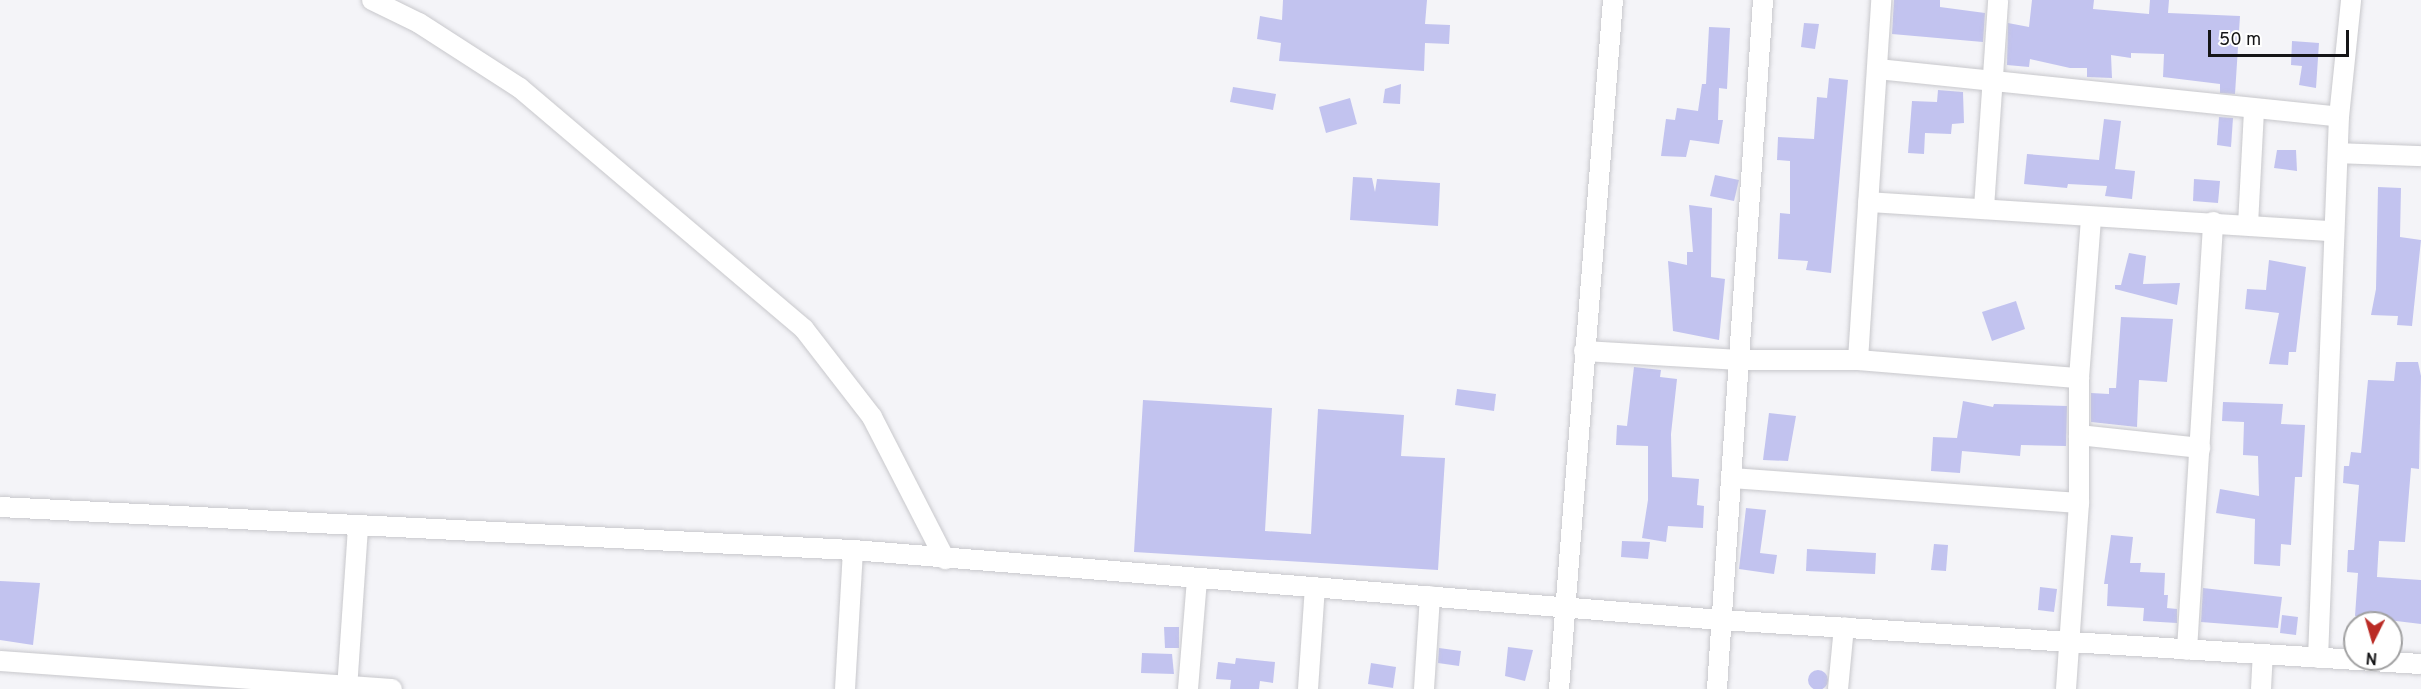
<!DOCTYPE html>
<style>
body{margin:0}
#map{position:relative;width:2421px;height:689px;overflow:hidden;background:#f4f4f8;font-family:Overpass,sans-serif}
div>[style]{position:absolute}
.building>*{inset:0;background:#c2c3ef}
.round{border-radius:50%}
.roads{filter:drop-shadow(0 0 2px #c8c8cc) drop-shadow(0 0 2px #c8c8cc)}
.street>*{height:20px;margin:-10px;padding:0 10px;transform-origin:10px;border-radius:10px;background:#fff}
span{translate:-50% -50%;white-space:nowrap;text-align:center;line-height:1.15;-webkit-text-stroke:4.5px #fff;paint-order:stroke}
.north{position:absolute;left:2343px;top:611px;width:60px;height:60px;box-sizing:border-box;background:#fff;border:2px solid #a1a1a2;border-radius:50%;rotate:185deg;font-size:16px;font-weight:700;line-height:24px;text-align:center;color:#151517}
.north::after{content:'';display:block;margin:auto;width:21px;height:27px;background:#ba2b25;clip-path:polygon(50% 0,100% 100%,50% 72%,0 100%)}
.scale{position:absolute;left:2208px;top:30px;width:141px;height:27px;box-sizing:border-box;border:3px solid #151517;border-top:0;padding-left:8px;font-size:18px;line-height:21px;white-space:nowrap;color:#151517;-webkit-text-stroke:4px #fff;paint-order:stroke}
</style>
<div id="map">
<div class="building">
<div style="clip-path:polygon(1283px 0,1427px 0,1425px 24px,1450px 25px,1449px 44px,1425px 43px,1424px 71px,1279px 61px,1281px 43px,1257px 39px,1260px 16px,1282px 20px)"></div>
<div style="clip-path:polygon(1894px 0,1940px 0,1940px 7px,1985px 13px,1983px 42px,1892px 34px)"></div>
<div style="clip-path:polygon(2032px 0,2094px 0,2093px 9px,2149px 14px,2150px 0,2169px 0,2168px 13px,2240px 16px,2235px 94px,2220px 93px,2220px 84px,2163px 77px,2164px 54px,2131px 53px,2131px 58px,2111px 55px,2112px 78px,2087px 77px,2087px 68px,2070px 68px,2030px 59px,2029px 67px,2007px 65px,2008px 23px,2029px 27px)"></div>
<div style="clip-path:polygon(1804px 23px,1819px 24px,1815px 49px,1801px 47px)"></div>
<div style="clip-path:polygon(1709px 27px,1730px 28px,1727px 89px,1719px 88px,1718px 120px,1723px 120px,1719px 144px,1690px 140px,1686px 157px,1661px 156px,1666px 119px,1675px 120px,1677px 108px,1698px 111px,1702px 84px,1706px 84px)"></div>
<div style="clip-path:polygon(2292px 41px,2319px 43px,2316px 88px,2299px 85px,2302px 66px,2291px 65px)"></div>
<div style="clip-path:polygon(1829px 78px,1848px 80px,1831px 273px,1806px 270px,1808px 261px,1778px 259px,1780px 213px,1790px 214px,1790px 161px,1777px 160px,1778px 137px,1814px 139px,1817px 97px,1827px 98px)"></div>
<div style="clip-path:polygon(1401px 84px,1400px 104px,1383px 103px,1385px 89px)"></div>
<div style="clip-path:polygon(1233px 87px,1276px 94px,1273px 110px,1230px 102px)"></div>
<div style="clip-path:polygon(1938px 90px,1963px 92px,1964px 123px,1952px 124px,1951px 134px,1925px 133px,1924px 154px,1908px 153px,1912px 101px,1937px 102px)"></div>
<div style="clip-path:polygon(1350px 98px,1357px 124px,1326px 133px,1319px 107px)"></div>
<div style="clip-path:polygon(2219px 117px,2233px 118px,2231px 147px,2217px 145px)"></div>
<div style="clip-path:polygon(2104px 119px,2121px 121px,2115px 169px,2135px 171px,2132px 199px,2105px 196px,2107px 186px,2068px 184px,2067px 188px,2024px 184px,2027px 154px,2099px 160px)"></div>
<div style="clip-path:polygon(2277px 150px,2296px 150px,2297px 171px,2274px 168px)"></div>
<div style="clip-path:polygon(1715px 175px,1739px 180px,1734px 201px,1710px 196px)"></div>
<div style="clip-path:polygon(1353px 177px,1372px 178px,1375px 192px,1377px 179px,1440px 183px,1438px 226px,1350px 220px)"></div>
<div style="clip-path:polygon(2194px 179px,2220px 181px,2218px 203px,2193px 201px)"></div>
<div style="clip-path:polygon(2378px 187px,2401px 188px,2400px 237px,2421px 240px,2412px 326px,2397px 325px,2398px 316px,2371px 315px,2376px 289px)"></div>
<div style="clip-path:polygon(1689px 205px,1712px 208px,1711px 277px,1725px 279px,1719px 340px,1673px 331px,1668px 261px,1687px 265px,1687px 252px,1693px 252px)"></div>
<div style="clip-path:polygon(2129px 253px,2146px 256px,2143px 284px,2180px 283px,2177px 305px,2115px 289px,2115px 285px,2121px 285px)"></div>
<div style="clip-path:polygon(2269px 260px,2306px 267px,2296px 352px,2289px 352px,2288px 365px,2269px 364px,2279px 313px,2245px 309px,2247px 289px,2266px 290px)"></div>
<div style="clip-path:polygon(2016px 301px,2025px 329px,1992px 341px,1982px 312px)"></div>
<div style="clip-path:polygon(2121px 317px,2173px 319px,2167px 382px,2139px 380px,2137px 427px,2091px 422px,2091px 393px,2109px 394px,2109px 388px,2116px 388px)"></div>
<div style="clip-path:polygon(2396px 362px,2418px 362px,2421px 376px,2419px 469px,2411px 468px,2405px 542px,2379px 541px,2377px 577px,2421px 580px,2421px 624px,2355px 616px,2358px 573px,2347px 572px,2348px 550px,2354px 550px,2359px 485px,2343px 483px,2344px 466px,2349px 466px,2351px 452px,2361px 453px,2368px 380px,2394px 381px)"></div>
<div style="clip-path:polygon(1634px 367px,1661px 370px,1660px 377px,1677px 379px,1671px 434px,1672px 477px,1699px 479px,1697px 505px,1704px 506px,1703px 528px,1668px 526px,1666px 542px,1642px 538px,1648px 500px,1648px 446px,1616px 445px,1617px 425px,1627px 426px)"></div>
<div style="clip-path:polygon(1457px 389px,1496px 394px,1494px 411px,1455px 405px)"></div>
<div style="clip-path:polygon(1143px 400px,1272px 408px,1265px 531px,1311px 534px,1318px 409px,1404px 415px,1401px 456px,1445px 458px,1438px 570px,1134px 552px)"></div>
<div style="clip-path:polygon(1963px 401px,1993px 407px,1994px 404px,2067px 406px,2066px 446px,2021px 445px,2020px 456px,1962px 451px,1960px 473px,1931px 471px,1933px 437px,1957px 438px)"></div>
<div style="clip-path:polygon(2223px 402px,2283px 404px,2281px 424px,2305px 425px,2302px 477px,2295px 477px,2291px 545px,2281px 544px,2280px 566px,2254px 564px,2255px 519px,2216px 513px,2220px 489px,2259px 496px,2258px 456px,2243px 455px,2244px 422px,2222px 421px)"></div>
<div style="clip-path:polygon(1769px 413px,1796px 416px,1788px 461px,1763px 460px)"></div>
<div style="clip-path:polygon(1746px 508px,1766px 510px,1760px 553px,1777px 555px,1774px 574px,1739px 569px)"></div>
<div style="clip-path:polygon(2111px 535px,2133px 537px,2130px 563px,2141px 563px,2140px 572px,2165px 573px,2164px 595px,2168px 595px,2167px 608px,2177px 609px,2177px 623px,2143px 621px,2144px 608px,2107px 606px,2108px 584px,2104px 584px)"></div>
<div style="clip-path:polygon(1622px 541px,1650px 542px,1648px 559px,1621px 557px)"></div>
<div style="clip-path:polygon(1934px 544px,1948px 545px,1946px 571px,1931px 570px)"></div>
<div style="clip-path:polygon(1807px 549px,1876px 553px,1875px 574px,1806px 571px)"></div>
<div style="clip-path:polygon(0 581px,40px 583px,33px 645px,0 640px)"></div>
<div style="clip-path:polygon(2040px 587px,2057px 589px,2054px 612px,2038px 610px)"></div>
<div style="clip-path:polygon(2203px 588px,2282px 597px,2278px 628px,2201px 622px)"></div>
<div style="clip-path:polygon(2282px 615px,2298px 617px,2296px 635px,2280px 633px)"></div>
<div style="clip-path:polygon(1164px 627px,1179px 627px,1179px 648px,1165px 648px)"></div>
<div style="clip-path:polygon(1508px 647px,1533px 650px,1525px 681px,1505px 676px)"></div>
<div style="clip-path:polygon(1439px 648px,1461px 651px,1459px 666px,1438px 663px)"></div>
<div style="clip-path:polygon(1142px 653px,1172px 654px,1174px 674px,1141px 673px)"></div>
<div style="clip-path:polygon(1236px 658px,1275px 662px,1273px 683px,1260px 681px,1259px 689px,1230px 689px,1231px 680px,1216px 679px,1218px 662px,1235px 664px)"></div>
<div style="clip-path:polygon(1371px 663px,1396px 667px,1393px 688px,1368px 684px)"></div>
<div class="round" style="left:1808px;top:670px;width:20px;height:20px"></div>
</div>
<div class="roads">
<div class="street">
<div style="left:372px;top:0;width:52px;rotate:26.1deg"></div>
<div style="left:419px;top:23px;width:120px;rotate:32.8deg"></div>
<div style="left:520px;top:88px;width:372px;rotate:40.3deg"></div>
<div style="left:804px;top:329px;width:111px;rotate:52.3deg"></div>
<div style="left:872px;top:417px;width:160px;rotate:62.8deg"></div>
<div style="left:1878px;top:69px;width:463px;rotate:5.9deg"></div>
<div style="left:2338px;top:153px;width:83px;rotate:2.1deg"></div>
<div style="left:1868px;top:202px;width:467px;rotate:3.6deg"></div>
<div style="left:1984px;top:208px;width:208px;rotate:-86.1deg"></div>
<div style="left:2248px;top:225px;width:115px;rotate:-87deg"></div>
<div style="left:1584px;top:351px;width:156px;rotate:3.3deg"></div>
<div style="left:1740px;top:360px;width:118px"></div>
<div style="left:1858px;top:360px;width:222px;rotate:4.7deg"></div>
<div style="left:1858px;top:360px;width:361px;rotate:-86.3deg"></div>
<div style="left:2079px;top:435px;width:122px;rotate:6.1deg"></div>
<div style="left:1731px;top:478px;width:349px;rotate:4.1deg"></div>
<div style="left:0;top:507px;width:854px;rotate:2.89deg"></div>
<div style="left:853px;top:550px;width:871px;rotate:4.61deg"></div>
<div style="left:1721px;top:620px;width:701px;rotate:3.6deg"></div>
<div style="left:2187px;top:650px;width:429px;rotate:-86.5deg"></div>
<div style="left:2318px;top:658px;width:541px;rotate:-87.78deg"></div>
<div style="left:2339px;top:117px;width:118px;rotate:-84.1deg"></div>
<div style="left:0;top:661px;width:393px;rotate:4.1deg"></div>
<div style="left:347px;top:689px;width:162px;rotate:-86.1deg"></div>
<div style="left:845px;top:689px;width:139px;rotate:-86.7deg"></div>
<div style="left:1188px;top:689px;width:110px;rotate:-85.3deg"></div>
<div style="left:1308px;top:689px;width:102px;rotate:-86.1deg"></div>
<div style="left:1424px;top:689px;width:93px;rotate:-86.3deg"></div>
<div style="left:1559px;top:689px;width:691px;rotate:-85.52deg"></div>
<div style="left:1717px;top:689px;width:691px;rotate:-86.18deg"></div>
<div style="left:1838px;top:689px;width:62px;rotate:-84.5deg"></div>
<div style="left:2066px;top:689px;width:186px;rotate:-86deg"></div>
<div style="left:2079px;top:503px;width:125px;rotate:-90deg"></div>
<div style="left:2079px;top:378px;width:160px;rotate:-85.7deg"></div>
<div style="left:2261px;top:689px;width:34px;rotate:-87deg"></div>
</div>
</div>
<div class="north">N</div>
<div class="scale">50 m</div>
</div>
